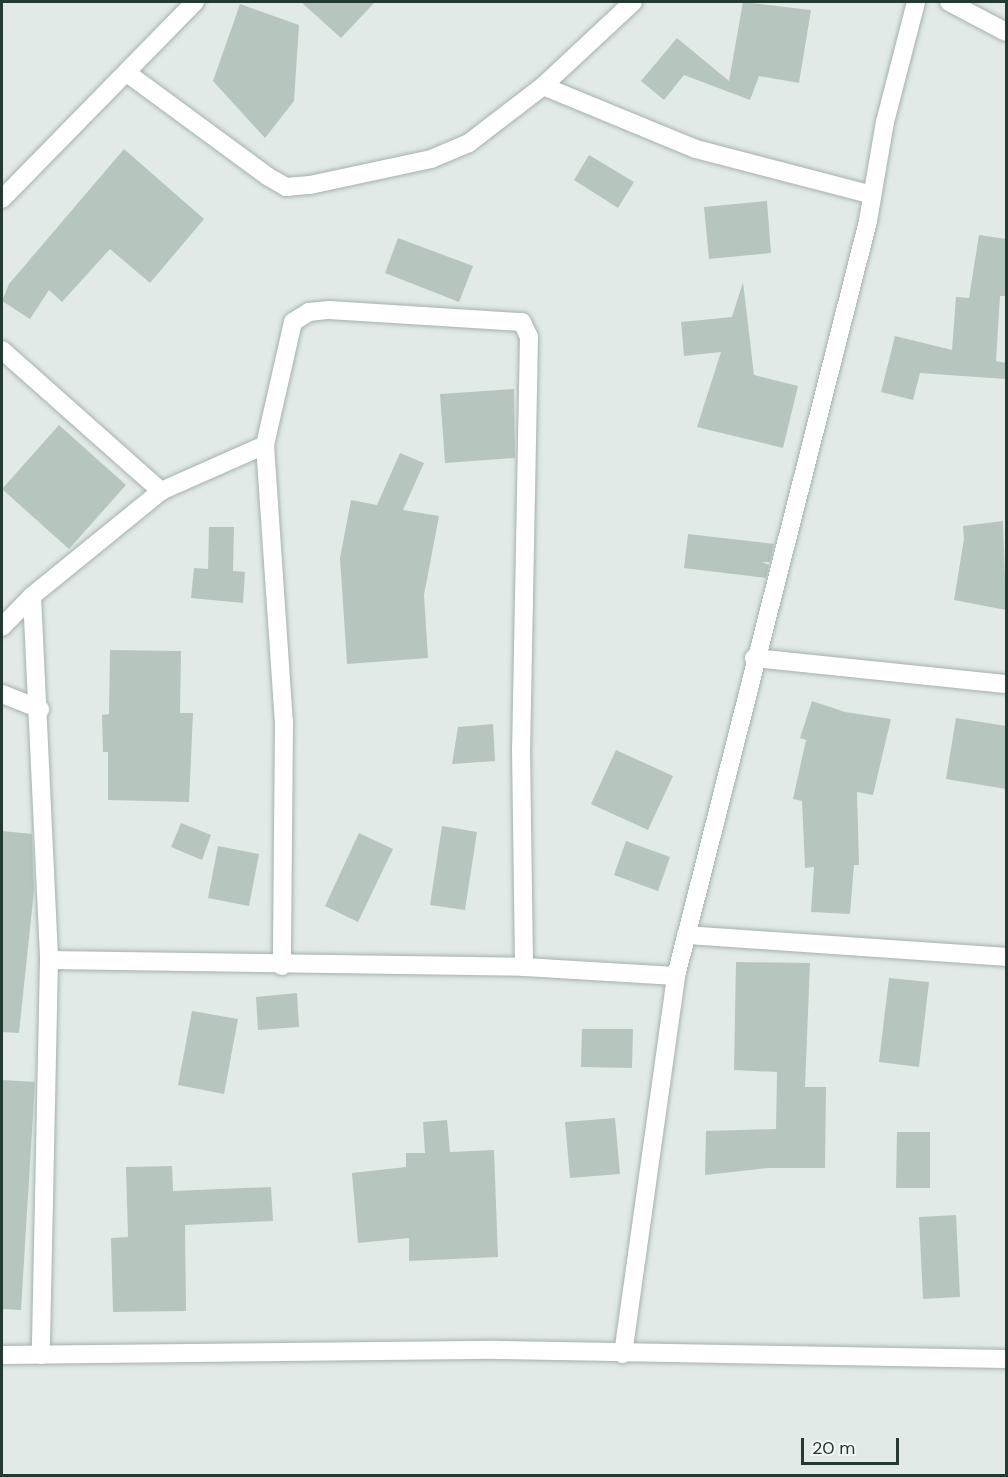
<!DOCTYPE html>
<style>
body{margin:0}
#map{position:relative;width:1008px;height:1477px;overflow:hidden;background:#e1eae6;font-family:"DM Sans",sans-serif}
div>[style]{position:absolute}
.building>*{inset:0;background:#b7c5bf}
.roads{filter:drop-shadow(0 0 2px #a4b2ac) drop-shadow(0 0 2px #a4b2ac)}
.street>*{height:18px;margin:-9px;padding:0 9px;transform-origin:9px;border-radius:9px;background:#fff}
span{translate:-50% -50%;white-space:nowrap;text-align:center;line-height:1.15;-webkit-text-stroke:6px #f1f7f4;paint-order:stroke}
.frame{position:absolute;inset:0;border:3px solid #233a32;pointer-events:none}
.scale{position:absolute;left:801px;top:1438px;width:98px;height:27px;box-sizing:border-box;border:3px solid #233a32;border-top:0;padding-left:8px;font-size:18px;line-height:21px;white-space:nowrap;color:#233a32;-webkit-text-stroke:4px #f1f7f4;paint-order:stroke}
</style>
<div id="map">
<div class="building">
<div style="clip-path:polygon(301px 2px,375px 2px,341px 38px)"></div>
<div style="clip-path:polygon(743px 2px,811px 10px,799px 83px,759px 76px,750px 100px,684px 75px,664px 100px,641px 81px,677px 38px,729px 81px)"></div>
<div style="clip-path:polygon(240px 4px,299px 25px,294px 101px,265px 138px,213px 81px)"></div>
<div style="clip-path:polygon(124px 149px,204px 219px,150px 283px,110px 249px,62px 302px,49px 290px,30px 319px,2px 301px,9px 284px)"></div>
<div style="clip-path:polygon(589px 155px,634px 182px,618px 208px,574px 180px)"></div>
<div style="clip-path:polygon(767px 201px,771px 253px,709px 259px,704px 207px)"></div>
<div style="clip-path:polygon(979px 235px,1006px 239px,1006px 296px,1000px 296px,996px 361px,1006px 363px,1006px 379px,920px 373px,913px 400px,881px 392px,895px 336px,952px 350px,956px 297px,969px 298px)"></div>
<div style="clip-path:polygon(398px 238px,473px 266px,459px 302px,385px 273px)"></div>
<div style="clip-path:polygon(743px 282px,754px 375px,798px 386px,783px 448px,697px 427px,721px 352px,684px 356px,681px 322px,732px 317px)"></div>
<div style="clip-path:polygon(514px 389px,515px 458px,445px 463px,440px 394px)"></div>
<div style="clip-path:polygon(59px 425px,126px 485px,69px 549px,2px 489px)"></div>
<div style="clip-path:polygon(400px 453px,424px 463px,403px 510px,439px 516px,424px 595px,428px 658px,347px 664px,340px 558px,351px 500px,377px 505px)"></div>
<div style="clip-path:polygon(1003px 521px,1006px 610px,954px 600px,964px 539px,963px 526px)"></div>
<div style="clip-path:polygon(209px 527px,234px 527px,233px 571px,245px 572px,243px 603px,191px 598px,194px 568px,208px 569px)"></div>
<div style="clip-path:polygon(688px 534px,774px 544px,770px 562px,762px 562px,769px 565px,766px 578px,684px 568px)"></div>
<div style="clip-path:polygon(110px 650px,181px 651px,180px 713px,193px 713px,189px 802px,108px 800px,108px 752px,103px 752px,102px 715px,109px 714px)"></div>
<div style="clip-path:polygon(812px 701px,845px 712px,891px 719px,873px 795px,857px 792px,859px 865px,854px 865px,850px 914px,811px 912px,814px 867px,805px 868px,802px 801px,793px 799px,806px 740px,800px 738px)"></div>
<div style="clip-path:polygon(956px 718px,1006px 726px,1006px 789px,946px 779px)"></div>
<div style="clip-path:polygon(493px 724px,495px 761px,452px 764px,458px 727px)"></div>
<div style="clip-path:polygon(616px 750px,673px 776px,648px 830px,591px 804px)"></div>
<div style="clip-path:polygon(181px 823px,211px 835px,202px 860px,171px 847px)"></div>
<div style="clip-path:polygon(442px 826px,477px 832px,465px 910px,430px 905px)"></div>
<div style="clip-path:polygon(2px 831px,32px 834px,34px 890px,19px 1033px,2px 1032px)"></div>
<div style="clip-path:polygon(359px 833px,393px 849px,358px 922px,325px 906px)"></div>
<div style="clip-path:polygon(626px 841px,670px 857px,658px 891px,614px 875px)"></div>
<div style="clip-path:polygon(218px 846px,259px 854px,249px 906px,208px 898px)"></div>
<div style="clip-path:polygon(736px 962px,810px 963px,805px 1087px,826px 1087px,825px 1168px,768px 1168px,705px 1175px,706px 1131px,776px 1129px,777px 1072px,734px 1070px)"></div>
<div style="clip-path:polygon(889px 978px,929px 982px,919px 1067px,879px 1062px)"></div>
<div style="clip-path:polygon(297px 993px,299px 1027px,258px 1030px,256px 997px)"></div>
<div style="clip-path:polygon(192px 1011px,238px 1019px,224px 1094px,178px 1085px)"></div>
<div style="clip-path:polygon(582px 1029px,633px 1029px,632px 1068px,581px 1067px)"></div>
<div style="clip-path:polygon(2px 1080px,35px 1082px,21px 1310px,2px 1309px)"></div>
<div style="clip-path:polygon(615px 1118px,620px 1174px,570px 1178px,565px 1122px)"></div>
<div style="clip-path:polygon(447px 1120px,450px 1152px,494px 1150px,498px 1257px,409px 1261px,409px 1238px,358px 1243px,352px 1173px,406px 1167px,406px 1153px,425px 1153px,423px 1122px)"></div>
<div style="clip-path:polygon(897px 1132px,930px 1132px,930px 1188px,896px 1188px)"></div>
<div style="clip-path:polygon(172px 1166px,173px 1191px,271px 1187px,273px 1221px,185px 1225px,186px 1311px,113px 1312px,111px 1238px,128px 1237px,126px 1167px)"></div>
<div style="clip-path:polygon(956px 1215px,960px 1297px,923px 1299px,919px 1217px)"></div>
</div>
<div class="roads">
<div class="street">
<div style="left:949px;top:2px;width:64px;rotate:27.8deg"></div>
<div style="left:127px;top:73px;width:174px;rotate:36.3deg"></div>
<div style="left:267px;top:176px;width:22px;rotate:30deg"></div>
<div style="left:286px;top:187px;width:24px;rotate:-5deg"></div>
<div style="left:310px;top:185px;width:124px;rotate:-12.1deg"></div>
<div style="left:431px;top:159px;width:41px;rotate:-22.8deg"></div>
<div style="left:469px;top:143px;width:93px;rotate:-37.6deg"></div>
<div style="left:543px;top:86px;width:123px;rotate:-43deg"></div>
<div style="left:543px;top:86px;width:165px;rotate:22.4deg"></div>
<div style="left:696px;top:149px;width:182px;rotate:14.6deg"></div>
<div style="left:2px;top:199px;width:276px;rotate:-45.6deg"></div>
<div style="left:2px;top:350px;width:213px;rotate:41.6deg"></div>
<div style="left:265px;top:445px;width:126px;rotate:-77.2deg"></div>
<div style="left:293px;top:322px;width:19px;rotate:-32deg"></div>
<div style="left:309px;top:312px;width:20px;rotate:-6deg"></div>
<div style="left:329px;top:310px;width:193px;rotate:3.6deg"></div>
<div style="left:522px;top:322px;width:17px;rotate:65deg"></div>
<div style="left:529px;top:337px;width:412px;rotate:91.1deg"></div>
<div style="left:521px;top:749px;width:218px;rotate:89.2deg"></div>
<div style="left:32px;top:596px;width:364px;rotate:87.3deg"></div>
<div style="left:49px;top:960px;width:395px;rotate:91.2deg"></div>
<div style="left:2px;top:627px;width:43px;rotate:-45.9deg"></div>
<div style="left:32px;top:596px;width:166px;rotate:-39.1deg"></div>
<div style="left:161px;top:491px;width:114px;rotate:-23.9deg"></div>
<div style="left:265px;top:445px;width:277px;rotate:86.1deg"></div>
<div style="left:284px;top:721px;width:245px;rotate:90.5deg"></div>
<div style="left:754px;top:658px;width:253px;rotate:5.9deg"></div>
<div style="left:2px;top:694px;width:41px;rotate:21.5deg"></div>
<div style="left:686px;top:935px;width:321px;rotate:3.9deg"></div>
<div style="left:49px;top:960px;width:475px;rotate:0.8deg"></div>
<div style="left:524px;top:967px;width:152px;rotate:3.4deg"></div>
<div style="left:623px;top:1354px;width:382px;rotate:-82deg"></div>
<div style="left:676px;top:976px;width:779px;rotate:-75.73deg"></div>
<div style="left:868px;top:221px;width:100px;rotate:-80.3deg"></div>
<div style="left:885px;top:122px;width:124px;rotate:-75.5deg"></div>
<div style="left:2px;top:1355px;width:495px;rotate:-0.6deg"></div>
<div style="left:497px;top:1350px;width:509px;rotate:1.01deg"></div>
</div>
</div>
<div class="frame"></div>
<div class="scale">20 m</div>
</div>
